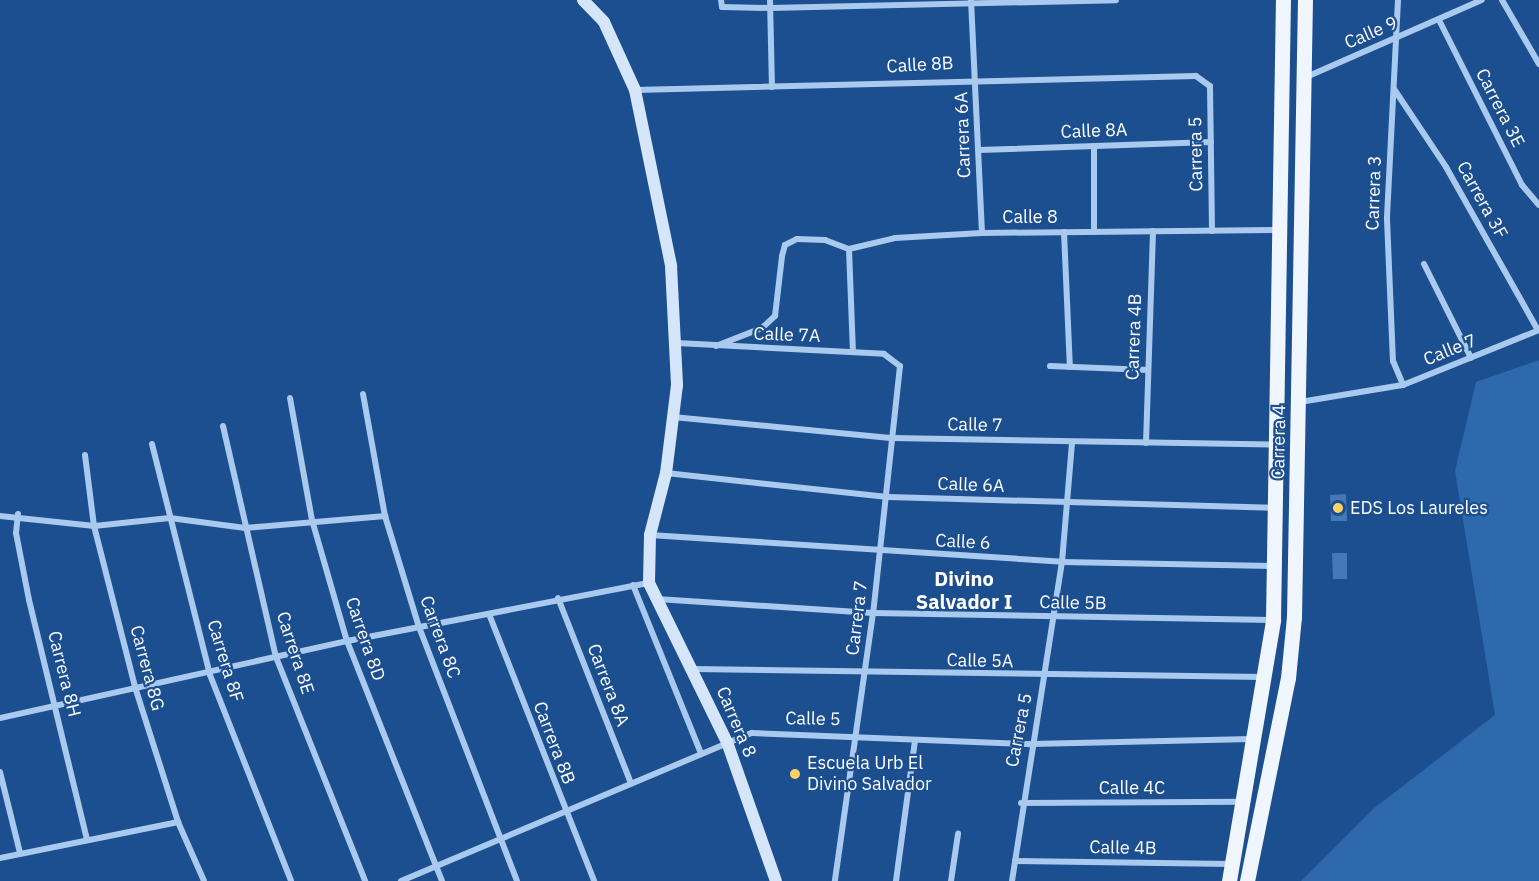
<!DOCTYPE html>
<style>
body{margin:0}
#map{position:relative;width:1539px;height:881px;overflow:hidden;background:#1b4f8f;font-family:"IBM Plex Sans",sans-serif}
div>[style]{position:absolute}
.green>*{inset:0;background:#2e69ad}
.building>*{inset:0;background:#4478b7}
.street>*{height:6px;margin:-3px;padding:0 3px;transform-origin:3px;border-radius:3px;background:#a9c9ee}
.secondary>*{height:12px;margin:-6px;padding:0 6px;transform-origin:6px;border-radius:6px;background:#d6e6fa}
.primary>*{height:15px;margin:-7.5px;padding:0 7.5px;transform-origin:7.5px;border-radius:7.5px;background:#f0f6ff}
.dots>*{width:16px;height:16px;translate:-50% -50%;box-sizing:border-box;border:3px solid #1b4f8f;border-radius:50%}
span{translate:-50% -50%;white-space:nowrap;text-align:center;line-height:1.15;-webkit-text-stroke:4.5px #1b4f8f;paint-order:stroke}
.street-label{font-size:18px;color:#fff}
.poi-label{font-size:18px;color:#fff}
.left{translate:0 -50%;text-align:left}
.neighbourhood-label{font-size:20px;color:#fff;font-weight:700}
</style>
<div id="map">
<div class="green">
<div style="clip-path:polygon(1539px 360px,1539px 881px,1301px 881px,1373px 809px,1495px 715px,1455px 471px,1476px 382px)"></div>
</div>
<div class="building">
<div style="clip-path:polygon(1346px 494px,1347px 521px,1331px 521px,1330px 495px)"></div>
<div style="clip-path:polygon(1332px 553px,1347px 553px,1347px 579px,1333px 579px)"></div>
</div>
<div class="street">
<div style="left:721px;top:0;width:7px;rotate:82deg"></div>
<div style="left:722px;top:7px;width:48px;rotate:1.2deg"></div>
<div style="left:770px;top:8px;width:346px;rotate:-1.3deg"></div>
<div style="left:770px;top:0;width:87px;rotate:88.7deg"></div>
<div style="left:971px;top:0;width:233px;rotate:87.3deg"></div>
<div style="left:1398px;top:0;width:219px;rotate:92.9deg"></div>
<div style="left:1387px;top:219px;width:142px;rotate:87.6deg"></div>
<div style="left:1393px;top:361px;width:26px;rotate:67deg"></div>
<div style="left:1502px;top:0;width:74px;rotate:60deg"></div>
<div style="left:1439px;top:20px;width:185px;rotate:63.3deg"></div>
<div style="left:1522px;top:185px;width:26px;rotate:50deg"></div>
<div style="left:1304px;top:78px;width:194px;rotate:-23.7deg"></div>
<div style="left:1394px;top:89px;width:94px;rotate:56.3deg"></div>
<div style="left:1446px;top:167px;width:187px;rotate:60.6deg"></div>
<div style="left:636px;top:90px;width:560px;rotate:-1.43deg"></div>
<div style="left:1196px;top:76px;width:17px;rotate:36deg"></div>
<div style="left:1210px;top:86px;width:145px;rotate:89.2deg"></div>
<div style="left:979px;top:150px;width:232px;rotate:-2deg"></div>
<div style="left:1064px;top:232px;width:135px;rotate:87.5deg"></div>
<div style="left:1094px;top:232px;width:86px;rotate:-90deg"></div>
<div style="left:849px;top:249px;width:103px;rotate:87.8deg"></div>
<div style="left:1424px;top:264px;width:105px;rotate:63.4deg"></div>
<div style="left:677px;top:343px;width:207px;rotate:3deg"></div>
<div style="left:884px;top:354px;width:20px;rotate:37deg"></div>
<div style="left:900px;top:366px;width:248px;rotate:96.2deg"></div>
<div style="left:873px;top:613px;width:271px;rotate:98.1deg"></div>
<div style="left:716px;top:346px;width:49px;rotate:-21.4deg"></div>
<div style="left:762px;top:328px;width:18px;rotate:-43deg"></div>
<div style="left:775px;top:316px;width:60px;rotate:-83.3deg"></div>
<div style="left:782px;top:256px;width:11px;rotate:-75deg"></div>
<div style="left:785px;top:245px;width:13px;rotate:-27deg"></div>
<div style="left:797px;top:239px;width:28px;rotate:2deg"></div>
<div style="left:825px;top:240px;width:26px;rotate:21deg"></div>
<div style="left:849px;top:249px;width:47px;rotate:-13.4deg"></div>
<div style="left:895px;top:238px;width:87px;rotate:-3.3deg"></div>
<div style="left:982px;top:233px;width:297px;rotate:-0.6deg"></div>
<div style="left:1050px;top:366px;width:98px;rotate:2.3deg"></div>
<div style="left:363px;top:394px;width:124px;rotate:79.8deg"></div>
<div style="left:385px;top:516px;width:116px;rotate:73deg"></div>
<div style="left:419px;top:627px;width:272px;rotate:68.9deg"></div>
<div style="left:290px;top:398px;width:124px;rotate:79.8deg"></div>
<div style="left:312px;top:520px;width:126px;rotate:73.9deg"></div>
<div style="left:347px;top:641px;width:258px;rotate:68.4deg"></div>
<div style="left:1300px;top:402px;width:104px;rotate:-9.4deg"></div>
<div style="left:1403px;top:385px;width:147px;rotate:-22deg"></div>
<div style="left:673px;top:417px;width:221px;rotate:5.5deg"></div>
<div style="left:893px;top:438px;width:383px;rotate:1deg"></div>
<div style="left:223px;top:426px;width:237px;rotate:77.1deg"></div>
<div style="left:276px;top:657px;width:241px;rotate:68.3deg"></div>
<div style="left:1146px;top:443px;width:212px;rotate:-88.1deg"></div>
<div style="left:152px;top:444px;width:238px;rotate:75.9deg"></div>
<div style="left:210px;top:675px;width:221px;rotate:68.5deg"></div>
<div style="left:85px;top:455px;width:72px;rotate:82.8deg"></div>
<div style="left:94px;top:526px;width:166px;rotate:75.7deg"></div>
<div style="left:135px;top:687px;width:142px;rotate:72.3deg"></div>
<div style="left:178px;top:822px;width:64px;rotate:66.2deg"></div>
<div style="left:666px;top:473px;width:223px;rotate:6.2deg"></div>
<div style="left:888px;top:497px;width:388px;rotate:1.6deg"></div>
<div style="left:18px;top:514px;width:19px;rotate:96deg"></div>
<div style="left:16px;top:533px;width:68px;rotate:79deg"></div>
<div style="left:29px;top:600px;width:247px;rotate:76.4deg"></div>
<div style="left:0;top:516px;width:95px;rotate:6.1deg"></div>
<div style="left:94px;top:526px;width:76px;rotate:-6deg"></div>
<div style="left:170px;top:518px;width:76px;rotate:7.6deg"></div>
<div style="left:245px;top:528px;width:141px;rotate:-4.9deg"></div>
<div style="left:650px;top:535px;width:413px;rotate:3.7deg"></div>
<div style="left:1062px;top:562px;width:210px;rotate:1.1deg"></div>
<div style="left:633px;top:585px;width:181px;rotate:68deg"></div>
<div style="left:558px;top:598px;width:199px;rotate:68.5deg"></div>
<div style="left:657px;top:599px;width:216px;rotate:3.7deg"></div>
<div style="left:873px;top:613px;width:400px;rotate:1deg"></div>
<div style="left:489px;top:614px;width:287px;rotate:68.5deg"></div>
<div style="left:694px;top:669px;width:569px;rotate:0.81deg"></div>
<div style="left:0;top:718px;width:355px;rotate:-12.5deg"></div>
<div style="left:347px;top:641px;width:308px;rotate:-10.9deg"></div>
<div style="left:0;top:772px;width:83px;rotate:76.1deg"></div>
<div style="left:1021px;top:803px;width:222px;rotate:-0.3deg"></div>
<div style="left:0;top:858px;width:182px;rotate:-11.4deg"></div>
<div style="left:1015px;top:861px;width:216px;rotate:0.8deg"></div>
<div style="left:401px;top:881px;width:381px;rotate:-22.9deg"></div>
<div style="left:752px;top:733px;width:279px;rotate:2.3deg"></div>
<div style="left:1031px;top:744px;width:221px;rotate:-1.3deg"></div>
<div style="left:896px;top:881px;width:142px;rotate:-82.3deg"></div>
<div style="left:951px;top:881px;width:48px;rotate:-81.5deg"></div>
<div style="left:1012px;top:881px;width:323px;rotate:-81.1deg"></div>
<div style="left:1062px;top:562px;width:119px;rotate:-85.2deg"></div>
</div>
<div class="secondary">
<div style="left:583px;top:0;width:30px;rotate:46deg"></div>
<div style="left:604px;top:22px;width:75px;rotate:65.5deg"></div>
<div style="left:635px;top:90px;width:180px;rotate:78.4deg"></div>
<div style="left:671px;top:266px;width:119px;rotate:87.1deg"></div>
<div style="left:677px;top:385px;width:89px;rotate:97.1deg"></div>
<div style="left:666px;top:473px;width:64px;rotate:104.5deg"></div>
<div style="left:650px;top:535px;width:48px;rotate:91.2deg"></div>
<div style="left:649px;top:583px;width:177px;rotate:63.9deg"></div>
<div style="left:727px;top:742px;width:147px;rotate:70.6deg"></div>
</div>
<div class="primary">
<div style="left:1229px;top:881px;width:265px;rotate:-80.4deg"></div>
<div style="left:1273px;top:620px;width:620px;rotate:-89.08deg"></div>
<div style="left:1247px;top:881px;width:207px;rotate:-78.6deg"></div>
<div style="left:1288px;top:678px;width:61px;rotate:-84.4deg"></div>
<div style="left:1294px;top:617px;width:617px;rotate:-88.98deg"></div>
</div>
<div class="dots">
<div style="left:1338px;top:508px;background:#ffd166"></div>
<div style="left:795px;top:774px;background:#ffd166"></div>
</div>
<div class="street-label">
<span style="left:1371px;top:33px;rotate:-23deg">Calle 9</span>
<span style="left:920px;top:65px;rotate:-3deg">Calle 8B</span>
<span style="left:1500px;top:108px;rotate:63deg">Carrera 3E</span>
<span style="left:1094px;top:131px;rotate:-2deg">Calle 8A</span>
<span style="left:963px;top:135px;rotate:-92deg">Carrera 6A</span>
<span style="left:1196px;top:154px;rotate:-91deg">Carrera 5</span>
<span style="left:1374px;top:193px;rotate:-88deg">Carrera 3</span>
<span style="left:1482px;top:200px;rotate:61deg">Carrera 3F</span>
<span style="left:1030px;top:217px">Calle 8</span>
<span style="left:787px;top:335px;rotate:2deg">Calle 7A</span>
<span style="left:1134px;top:337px;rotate:-88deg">Carrera 4B</span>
<span style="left:1450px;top:350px;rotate:-22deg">Calle 7</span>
<span style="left:975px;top:425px;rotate:1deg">Calle 7</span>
<span style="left:1279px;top:442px;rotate:-89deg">Carrera 4</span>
<span style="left:971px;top:485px;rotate:2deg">Calle 6A</span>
<span style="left:963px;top:542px;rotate:3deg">Calle 6</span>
<span style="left:1073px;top:603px;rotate:1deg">Calle 5B</span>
<span style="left:857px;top:618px;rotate:-83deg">Carrera 7</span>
<span style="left:440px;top:637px;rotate:70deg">Carrera 8C</span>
<span style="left:365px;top:639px;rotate:71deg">Carrera 8D</span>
<span style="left:295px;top:653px;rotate:72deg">Carrera 8E</span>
<span style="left:225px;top:661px;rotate:73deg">Carrera 8F</span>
<span style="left:980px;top:661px;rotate:1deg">Calle 5A</span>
<span style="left:147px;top:668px;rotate:75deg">Carrera 8G</span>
<span style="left:64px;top:674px;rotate:76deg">Carrera 8H</span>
<span style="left:608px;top:685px;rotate:69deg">Carrera 8A</span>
<span style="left:813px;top:719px;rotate:1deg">Calle 5</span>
<span style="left:736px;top:722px;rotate:67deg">Carrera 8</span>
<span style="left:1019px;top:730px;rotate:-79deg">Carrera 5</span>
<span style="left:554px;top:743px;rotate:69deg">Carrera 8B</span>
<span style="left:1132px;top:788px">Calle 4C</span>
<span style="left:1123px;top:848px;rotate:1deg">Calle 4B</span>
</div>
<div class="poi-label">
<span class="left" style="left:1350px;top:508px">EDS Los Laureles</span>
<span class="left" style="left:807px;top:774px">Escuela Urb El<br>Divino Salvador</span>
</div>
<div class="neighbourhood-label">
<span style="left:964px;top:590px">Divino<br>Salvador I</span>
</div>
</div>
